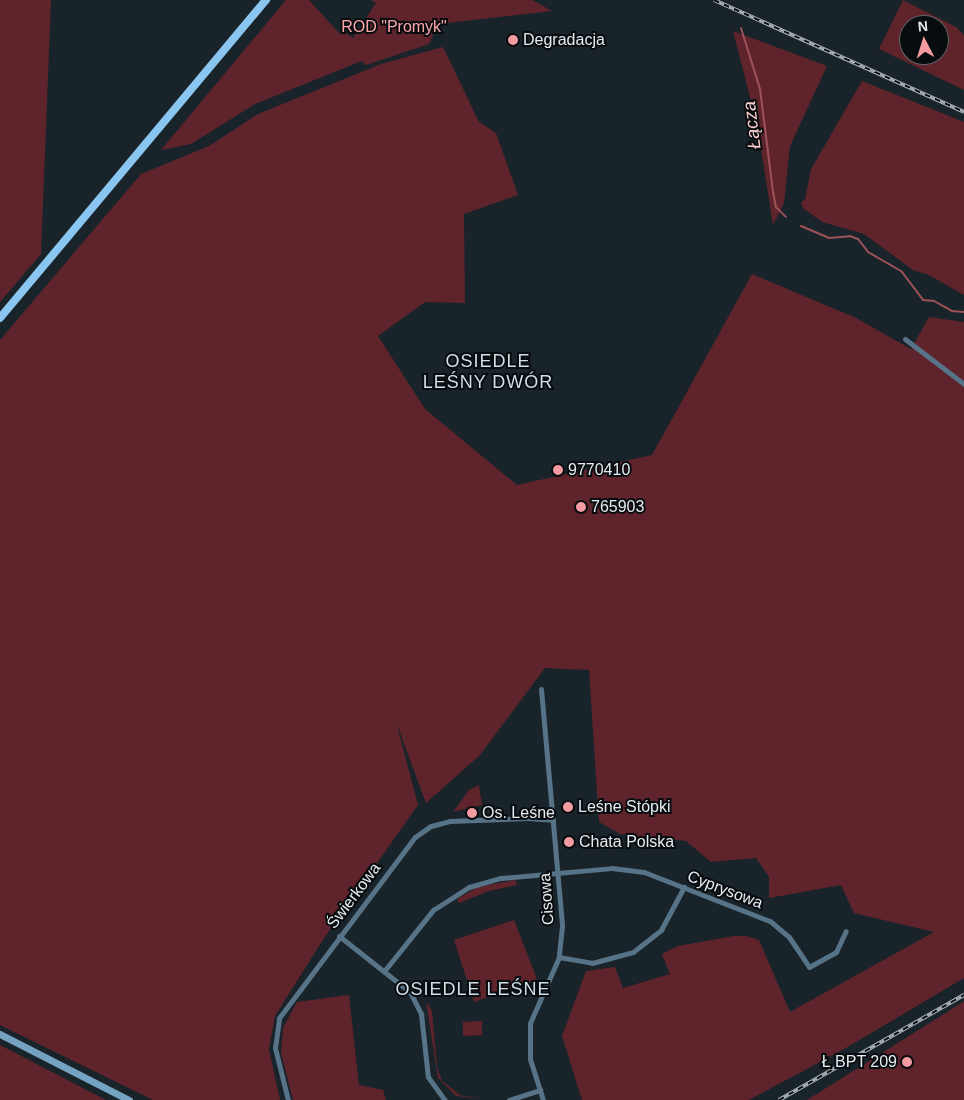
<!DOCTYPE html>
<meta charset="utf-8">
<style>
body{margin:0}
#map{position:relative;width:964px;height:1100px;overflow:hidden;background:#19232a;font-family:Helvetica,sans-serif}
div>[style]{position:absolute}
.green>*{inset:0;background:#5f242b}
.stream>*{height:2px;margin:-1px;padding:0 1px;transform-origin:1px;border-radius:1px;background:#9c5258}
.street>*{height:5px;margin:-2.5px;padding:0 2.5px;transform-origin:2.5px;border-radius:2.5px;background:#577387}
.secondary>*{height:7px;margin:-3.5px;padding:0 3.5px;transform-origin:3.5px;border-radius:3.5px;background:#74a2c1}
.primary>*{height:8px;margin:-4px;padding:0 4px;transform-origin:4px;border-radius:4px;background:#8ac6ef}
.rail>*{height:4px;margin-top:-2px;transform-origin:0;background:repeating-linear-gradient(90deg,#080c0f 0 5.5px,#abb3b9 0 11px);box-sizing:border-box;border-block:1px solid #abb3b9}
.dots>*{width:14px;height:14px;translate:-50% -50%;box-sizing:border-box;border:2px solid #080c0f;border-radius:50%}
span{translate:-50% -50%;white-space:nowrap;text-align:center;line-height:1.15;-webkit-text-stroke:4px #080c0f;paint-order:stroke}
.park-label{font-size:16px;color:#fda6ab}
.poi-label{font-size:16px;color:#e4ebf0}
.left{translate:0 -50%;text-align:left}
.right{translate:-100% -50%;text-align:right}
.street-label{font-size:16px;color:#e4ebf0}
.water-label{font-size:18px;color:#fbcdcf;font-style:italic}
.neighbourhood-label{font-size:18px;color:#d0dee7;letter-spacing:1px}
.north{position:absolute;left:899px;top:15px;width:50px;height:50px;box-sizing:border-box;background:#080c0f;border:1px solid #606569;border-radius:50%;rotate:355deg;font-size:14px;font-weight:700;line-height:20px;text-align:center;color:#e4ebf0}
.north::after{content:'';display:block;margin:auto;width:18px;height:22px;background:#f49aa1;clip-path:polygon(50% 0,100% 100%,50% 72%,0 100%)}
</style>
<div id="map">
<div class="green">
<div style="clip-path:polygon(0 0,51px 0,41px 254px,0 302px)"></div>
<div style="clip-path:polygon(286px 0,309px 0,340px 34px,343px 31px,353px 38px,376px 3px,371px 0,532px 0,552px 11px,438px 24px,429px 44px,366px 65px,362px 61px,255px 104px,191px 144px,161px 150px)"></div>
<div style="clip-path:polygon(evenodd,903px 0,956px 27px,964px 35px,964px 90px,879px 49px,903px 0,909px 25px,939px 25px,939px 55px,909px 55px,909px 25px)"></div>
<div style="clip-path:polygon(733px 31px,827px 66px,790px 146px,784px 203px,773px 225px,757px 124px)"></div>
<div style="clip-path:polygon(443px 47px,479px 122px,496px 133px,518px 195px,464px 214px,465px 303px,425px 302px,378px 336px,425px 409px,517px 485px,652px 455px,752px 274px,856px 318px,911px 349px,929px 317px,964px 322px,964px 978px,846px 1048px,749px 1100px,582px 1100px,562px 1036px,586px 971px,615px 967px,623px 988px,670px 974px,662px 954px,678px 946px,734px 936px,746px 936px,759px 940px,790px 1012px,934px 932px,854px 913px,841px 885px,769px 898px,769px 877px,756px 858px,711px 862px,686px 841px,620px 834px,599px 822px,589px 670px,545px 668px,480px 755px,426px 803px,396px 722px,418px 805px,324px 938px,275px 1016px,269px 1049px,280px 1100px,153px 1100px,0 1025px,0 340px,141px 174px,209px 146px,258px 114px,381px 64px)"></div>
<div style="clip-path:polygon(862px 81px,964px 122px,964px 295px,929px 275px,913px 270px,864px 234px,822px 222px,803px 208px,801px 202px,805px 200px,811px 169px)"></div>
<div style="clip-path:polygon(479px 785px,482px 805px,453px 812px,469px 790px)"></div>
<div style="clip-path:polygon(515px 880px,517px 885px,489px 891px,459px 903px,457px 899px,478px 887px)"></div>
<div style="clip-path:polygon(514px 920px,537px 979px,474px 1002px,454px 940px)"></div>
<div style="clip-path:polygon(349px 995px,359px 1085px,383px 1090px,386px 1100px,293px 1100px,281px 1053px,283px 1028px,297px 1002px)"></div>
<div style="clip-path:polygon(964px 1001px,964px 1100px,807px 1100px,963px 1002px)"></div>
<div style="clip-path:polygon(426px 1002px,432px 1011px,437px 1067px,442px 1081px,460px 1095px,484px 1099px,456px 1096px,438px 1078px)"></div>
<div style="clip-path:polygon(482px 1021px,482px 1035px,463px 1036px,463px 1022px)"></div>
<div style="clip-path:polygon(0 1045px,106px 1100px,0 1100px)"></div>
</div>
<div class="stream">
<div style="left:741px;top:28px;width:64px;rotate:72.7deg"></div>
<div style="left:760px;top:89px;width:104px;rotate:82.8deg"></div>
<div style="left:773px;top:192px;width:15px;rotate:79deg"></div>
<div style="left:776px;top:207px;width:14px;rotate:45deg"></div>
<div style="left:801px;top:226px;width:30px;rotate:23deg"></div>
<div style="left:829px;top:238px;width:21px;rotate:-5deg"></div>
<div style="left:850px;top:236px;width:9px;rotate:21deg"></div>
<div style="left:858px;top:239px;width:16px;rotate:52deg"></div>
<div style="left:868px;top:252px;width:39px;rotate:30deg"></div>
<div style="left:902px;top:272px;width:35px;rotate:53deg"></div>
<div style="left:923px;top:300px;width:11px;rotate:5deg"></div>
<div style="left:934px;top:301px;width:21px;rotate:29deg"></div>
<div style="left:952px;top:311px;width:12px;rotate:5deg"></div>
</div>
<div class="street">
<div style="left:905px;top:339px;width:74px;rotate:37.3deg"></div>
<div style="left:541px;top:689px;width:238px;rotate:84.9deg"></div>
<div style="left:562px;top:926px;width:31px;rotate:96deg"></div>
<div style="left:559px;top:957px;width:72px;rotate:113.7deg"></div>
<div style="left:530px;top:1023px;width:36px;rotate:90deg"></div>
<div style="left:530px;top:1059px;width:43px;rotate:72.4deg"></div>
<div style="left:339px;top:936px;width:90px;rotate:38.3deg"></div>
<div style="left:410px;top:992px;width:25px;rotate:63deg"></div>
<div style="left:421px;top:1014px;width:63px;rotate:83.7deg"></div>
<div style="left:428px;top:1077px;width:29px;rotate:54deg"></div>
<div style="left:559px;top:957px;width:34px;rotate:10deg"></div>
<div style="left:592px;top:963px;width:42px;rotate:-15deg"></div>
<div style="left:633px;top:952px;width:36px;rotate:-38deg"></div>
<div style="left:661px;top:930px;width:49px;rotate:-61.9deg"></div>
<div style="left:385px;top:970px;width:77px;rotate:-51.3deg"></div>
<div style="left:433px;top:910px;width:43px;rotate:-32.6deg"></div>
<div style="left:469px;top:887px;width:33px;rotate:-16deg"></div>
<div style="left:501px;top:878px;width:111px;rotate:-5.1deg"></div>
<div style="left:612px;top:868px;width:32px;rotate:7deg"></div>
<div style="left:644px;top:872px;width:135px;rotate:21.3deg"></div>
<div style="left:770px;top:921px;width:25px;rotate:40deg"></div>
<div style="left:789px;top:937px;width:36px;rotate:56deg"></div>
<div style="left:809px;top:967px;width:31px;rotate:-29deg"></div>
<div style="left:836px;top:952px;width:23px;rotate:-65deg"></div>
<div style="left:288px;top:1100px;width:54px;rotate:-104deg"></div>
<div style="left:275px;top:1048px;width:30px;rotate:-82deg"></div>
<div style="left:279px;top:1018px;width:226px;rotate:-53.1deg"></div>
<div style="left:415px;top:837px;width:19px;rotate:-35deg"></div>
<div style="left:431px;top:826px;width:20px;rotate:-15deg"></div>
<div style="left:450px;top:821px;width:77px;rotate:-2.2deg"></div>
<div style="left:527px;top:818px;width:26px;rotate:4deg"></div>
<div style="left:509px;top:1100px;width:33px;rotate:-18deg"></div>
</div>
<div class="secondary">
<div style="left:0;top:1034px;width:145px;rotate:27.1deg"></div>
</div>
<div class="primary">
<div style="left:0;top:318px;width:415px;rotate:-50.1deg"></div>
</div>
<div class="rail">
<div style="left:714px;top:0;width:274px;rotate:24.1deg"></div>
<div style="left:779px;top:1100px;width:213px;rotate:-29.6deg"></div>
</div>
<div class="dots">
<div style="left:513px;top:40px;background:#f49aa1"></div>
<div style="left:558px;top:470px;background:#f49aa1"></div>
<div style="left:581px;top:507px;background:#f49aa1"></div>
<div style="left:568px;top:807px;background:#f49aa1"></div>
<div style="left:472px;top:813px;background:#f49aa1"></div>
<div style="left:569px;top:842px;background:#f49aa1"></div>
<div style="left:907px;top:1062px;background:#f49aa1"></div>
</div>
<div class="park-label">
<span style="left:394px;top:27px">ROD "Promyk"</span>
</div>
<div class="poi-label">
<span class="left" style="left:523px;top:40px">Degradacja</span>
<span class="left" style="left:568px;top:470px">9770410</span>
<span class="left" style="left:591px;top:507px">765903</span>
<span class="left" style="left:578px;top:807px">Leśne Stópki</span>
<span class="left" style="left:482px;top:813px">Os. Leśne</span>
<span class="left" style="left:579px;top:842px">Chata Polska</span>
<span class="right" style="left:897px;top:1062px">Ł BPT 209</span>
</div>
<div class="street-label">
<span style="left:725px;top:890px;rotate:21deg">Cyprysowa</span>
<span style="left:354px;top:896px;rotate:-53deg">Świerkowa</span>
<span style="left:547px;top:899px;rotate:-94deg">Cisowa</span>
</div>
<div class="water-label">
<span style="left:752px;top:125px;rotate:-97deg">Łącza</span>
</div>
<div class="neighbourhood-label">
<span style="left:488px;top:372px">OSIEDLE<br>LEŚNY DWÓR</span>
<span style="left:473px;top:989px">OSIEDLE LEŚNE</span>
</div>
<div class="north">N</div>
</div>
